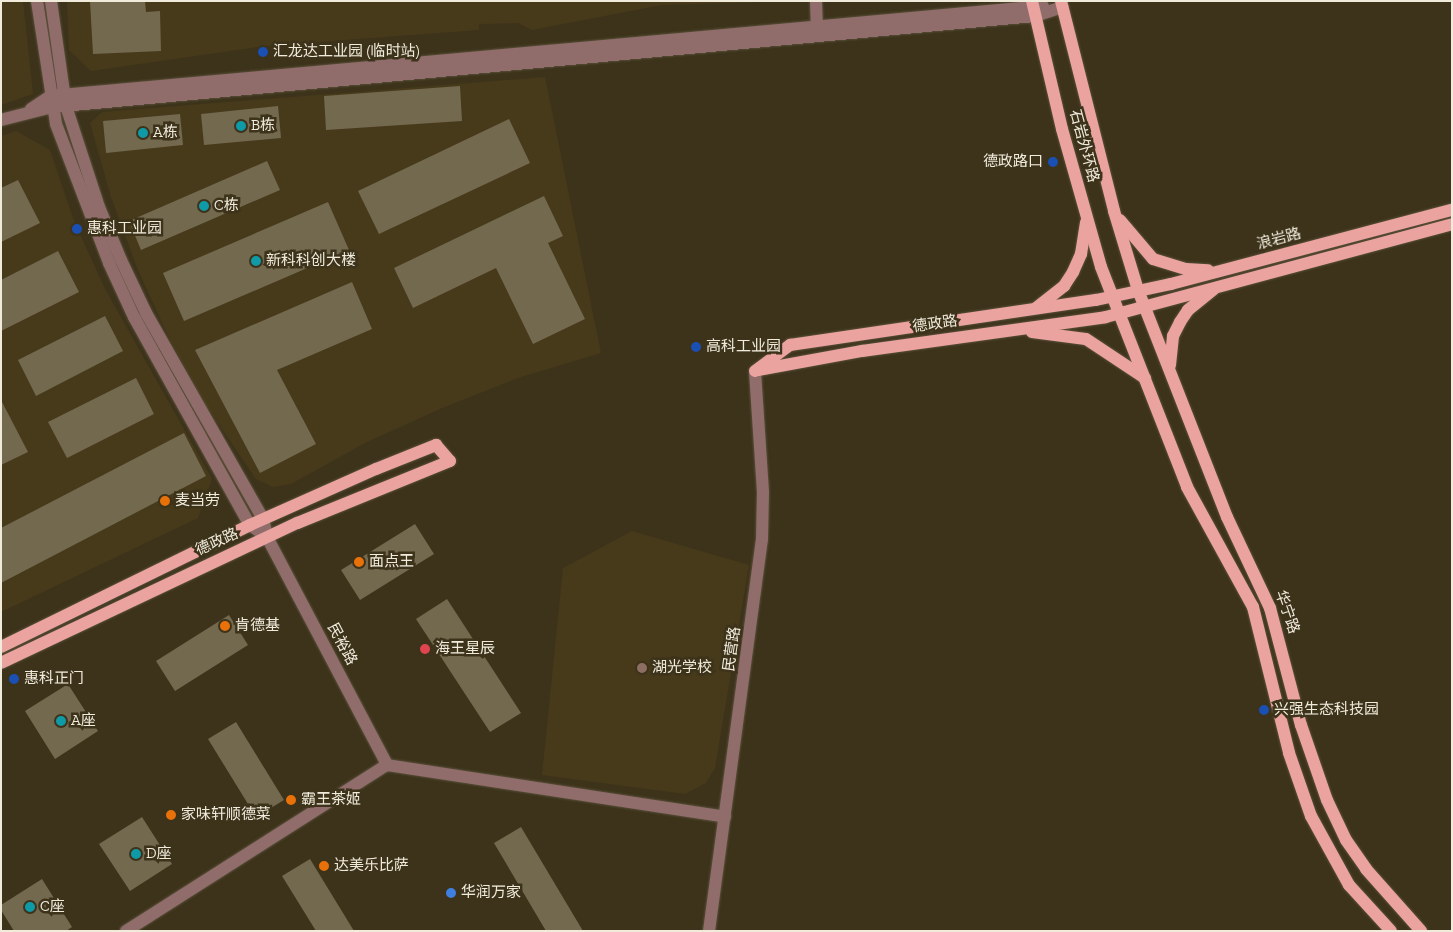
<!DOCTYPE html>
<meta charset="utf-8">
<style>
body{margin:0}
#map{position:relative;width:1453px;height:932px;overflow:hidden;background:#3d331b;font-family:"Zilla Slab","Noto Sans SC",serif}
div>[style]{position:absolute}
.built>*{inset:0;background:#473a1a}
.building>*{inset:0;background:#73694f}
.roads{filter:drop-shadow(0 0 1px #5a503a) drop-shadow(0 0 1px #5a503a)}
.minor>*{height:12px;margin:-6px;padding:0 6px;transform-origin:6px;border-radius:6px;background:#906d6b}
.major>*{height:12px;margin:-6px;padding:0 6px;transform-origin:6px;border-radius:6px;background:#eba3a0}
.dots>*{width:14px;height:14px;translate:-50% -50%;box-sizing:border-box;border:2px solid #3d331b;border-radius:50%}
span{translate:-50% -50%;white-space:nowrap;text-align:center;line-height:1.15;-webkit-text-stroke:5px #3d331b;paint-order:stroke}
.poi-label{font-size:15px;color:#f1ebdc}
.left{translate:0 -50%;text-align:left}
.right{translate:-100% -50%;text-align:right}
.street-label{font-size:15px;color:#f1ebdc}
.frame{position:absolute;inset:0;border:2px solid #f1ebdc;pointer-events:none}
</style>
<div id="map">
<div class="built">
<div style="clip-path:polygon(1px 1px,23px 1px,33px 94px,1px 105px)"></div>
<div style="clip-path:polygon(67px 1px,793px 1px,662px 5px,532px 30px,518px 23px,479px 24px,479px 30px,265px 46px,91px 71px,69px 50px)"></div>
<div style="clip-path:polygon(545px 77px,601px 353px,521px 377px,442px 408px,365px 443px,291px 484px,273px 487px,256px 479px,207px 407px,170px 340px,138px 270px,111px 197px,90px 123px,102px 112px)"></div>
<div style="clip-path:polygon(16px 131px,50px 150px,74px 221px,105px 289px,212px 479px,198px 518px,1px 612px,1px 136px)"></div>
<div style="clip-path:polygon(632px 531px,749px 565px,715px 768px,706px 783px,685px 794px,542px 775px,563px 568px)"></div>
</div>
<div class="building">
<div style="clip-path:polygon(90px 1px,145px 1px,146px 12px,160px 11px,161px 51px,93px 54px)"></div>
<div style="clip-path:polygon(460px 86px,462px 121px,326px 130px,324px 96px)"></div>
<div style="clip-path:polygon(278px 106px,281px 138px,204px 145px,201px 114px)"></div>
<div style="clip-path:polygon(180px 114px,183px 145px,106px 153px,103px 121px)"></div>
<div style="clip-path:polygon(509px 119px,530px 163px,379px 234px,358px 191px)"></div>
<div style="clip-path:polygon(267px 161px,280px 190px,141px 250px,129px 221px)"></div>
<div style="clip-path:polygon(18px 180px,40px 223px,1px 242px,1px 188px)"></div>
<div style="clip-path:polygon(544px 196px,563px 236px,548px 243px,585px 319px,533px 344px,496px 268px,413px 308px,394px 268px)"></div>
<div style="clip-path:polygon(328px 202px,349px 250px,184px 321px,163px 273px)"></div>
<div style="clip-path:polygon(58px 251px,79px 292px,1px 331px,1px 280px)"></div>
<div style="clip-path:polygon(352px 282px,372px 329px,277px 370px,316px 444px,260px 473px,195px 350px)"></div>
<div style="clip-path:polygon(105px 316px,123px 351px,36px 396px,18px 360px)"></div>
<div style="clip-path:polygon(136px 378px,154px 414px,67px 458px,48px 422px)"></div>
<div style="clip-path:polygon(1px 400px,28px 452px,1px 465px)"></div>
<div style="clip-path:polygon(184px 433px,206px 476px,1px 583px,1px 528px)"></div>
<div style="clip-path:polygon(415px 524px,434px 554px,360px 600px,341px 570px)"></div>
<div style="clip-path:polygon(447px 599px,521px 713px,490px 732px,416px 619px)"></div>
<div style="clip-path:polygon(229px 615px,248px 645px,175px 691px,156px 661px)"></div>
<div style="clip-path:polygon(68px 684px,98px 731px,55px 759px,25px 711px)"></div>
<div style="clip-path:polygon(236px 722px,284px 800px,256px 817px,208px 739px)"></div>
<div style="clip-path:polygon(142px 817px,172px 864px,130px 891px,99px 844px)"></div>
<div style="clip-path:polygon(521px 827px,583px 931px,546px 931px,494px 843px)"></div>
<div style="clip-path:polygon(310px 859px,354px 931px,316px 931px,282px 876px)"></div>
<div style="clip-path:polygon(42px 879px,72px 927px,66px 931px,14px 931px,1px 910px,1px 905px)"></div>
</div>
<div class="roads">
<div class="minor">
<div style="left:37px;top:1px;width:124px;rotate:81.2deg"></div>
<div style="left:56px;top:124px;width:149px;rotate:69.1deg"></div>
<div style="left:109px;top:263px;width:60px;rotate:65.2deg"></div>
<div style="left:134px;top:317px;width:238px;rotate:60.9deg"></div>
<div style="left:250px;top:525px;width:11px;rotate:34deg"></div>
<div style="left:51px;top:1px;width:106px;rotate:81.9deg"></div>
<div style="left:66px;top:106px;width:106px;rotate:71.9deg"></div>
<div style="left:99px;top:207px;width:57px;rotate:67.5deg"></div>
<div style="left:121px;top:260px;width:59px;rotate:64.7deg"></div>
<div style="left:146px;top:313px;width:237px;rotate:60.4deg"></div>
<div style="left:263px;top:519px;width:18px;rotate:77deg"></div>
<div style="left:267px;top:537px;width:258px;rotate:62.2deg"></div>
<div style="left:816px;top:1px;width:24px;rotate:88deg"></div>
<div style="left:31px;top:109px;width:23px;rotate:-34deg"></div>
<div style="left:50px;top:96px;width:997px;rotate:-5.18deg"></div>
<div style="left:1px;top:120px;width:53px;rotate:-14.3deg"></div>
<div style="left:52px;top:107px;width:987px;rotate:-5.29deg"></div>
<div style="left:1035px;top:16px;width:29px;rotate:-18deg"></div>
<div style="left:126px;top:931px;width:309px;rotate:-32.5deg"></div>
<div style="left:387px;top:765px;width:342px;rotate:8.7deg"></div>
<div style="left:709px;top:931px;width:396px;rotate:-82.3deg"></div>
<div style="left:762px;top:539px;width:47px;rotate:-88.8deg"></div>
<div style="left:763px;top:492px;width:121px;rotate:-93.8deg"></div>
</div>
<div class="major">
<div style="left:1032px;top:1px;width:131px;rotate:76.8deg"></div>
<div style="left:1062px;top:129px;width:143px;rotate:74.2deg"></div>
<div style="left:1101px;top:267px;width:236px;rotate:68.6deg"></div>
<div style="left:1187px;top:487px;width:137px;rotate:61.2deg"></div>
<div style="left:1253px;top:607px;width:150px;rotate:76.1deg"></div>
<div style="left:1289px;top:753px;width:67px;rotate:70.8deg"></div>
<div style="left:1311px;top:816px;width:79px;rotate:61.2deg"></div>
<div style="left:1349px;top:885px;width:62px;rotate:47.6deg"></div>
<div style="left:1061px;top:1px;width:217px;rotate:75.8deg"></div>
<div style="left:1114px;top:211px;width:83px;rotate:73.1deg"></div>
<div style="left:1138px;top:290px;width:244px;rotate:68.6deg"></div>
<div style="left:1227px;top:517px;width:101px;rotate:64.7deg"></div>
<div style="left:1270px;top:608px;width:121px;rotate:75.2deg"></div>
<div style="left:1301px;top:725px;width:79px;rotate:70.9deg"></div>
<div style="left:1327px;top:800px;width:44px;rotate:64.6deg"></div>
<div style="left:1346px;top:840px;width:35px;rotate:55deg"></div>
<div style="left:1366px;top:869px;width:83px;rotate:48.4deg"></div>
<div style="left:1120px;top:220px;width:51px;rotate:49.8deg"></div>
<div style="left:1153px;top:259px;width:34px;rotate:17deg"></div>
<div style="left:1186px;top:269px;width:22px;rotate:3deg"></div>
<div style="left:1036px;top:308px;width:36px;rotate:-38deg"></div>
<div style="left:1064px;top:286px;width:17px;rotate:-57deg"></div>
<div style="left:1073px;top:272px;width:20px;rotate:-66deg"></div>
<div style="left:1081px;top:254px;width:32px;rotate:-81deg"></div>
<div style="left:1032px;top:332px;width:54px;rotate:7.4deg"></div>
<div style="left:1086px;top:339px;width:71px;rotate:33.5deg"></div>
<div style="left:1170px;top:365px;width:29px;rotate:-84deg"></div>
<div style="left:1173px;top:336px;width:16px;rotate:-63deg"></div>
<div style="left:1180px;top:322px;width:14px;rotate:-56deg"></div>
<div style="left:1188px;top:310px;width:33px;rotate:-39deg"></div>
<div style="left:758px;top:370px;width:106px;rotate:-10.4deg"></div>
<div style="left:862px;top:351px;width:246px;rotate:-7.9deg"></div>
<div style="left:1106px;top:317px;width:358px;rotate:-15deg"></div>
<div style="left:755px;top:371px;width:44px;rotate:-36.6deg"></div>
<div style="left:790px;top:345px;width:309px;rotate:-8.4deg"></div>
<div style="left:1096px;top:300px;width:77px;rotate:-12deg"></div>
<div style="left:1171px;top:284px;width:291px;rotate:-14.8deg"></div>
<div style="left:1px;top:647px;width:277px;rotate:-26.1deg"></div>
<div style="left:250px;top:525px;width:138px;rotate:-24deg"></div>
<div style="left:376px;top:469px;width:65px;rotate:-21.8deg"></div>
<div style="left:436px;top:445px;width:21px;rotate:49deg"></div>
<div style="left:450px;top:461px;width:165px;rotate:157.9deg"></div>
<div style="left:297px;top:523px;width:327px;rotate:154.7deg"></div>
</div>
</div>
<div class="dots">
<div style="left:263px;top:52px;background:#1a4fb4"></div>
<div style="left:241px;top:126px;background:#0f9aa8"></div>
<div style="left:143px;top:133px;background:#0f9aa8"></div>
<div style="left:1053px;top:162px;background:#1a4fb4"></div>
<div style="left:204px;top:206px;background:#0f9aa8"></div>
<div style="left:77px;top:229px;background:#1a4fb4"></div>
<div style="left:256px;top:261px;background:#0f9aa8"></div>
<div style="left:696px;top:347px;background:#1a4fb4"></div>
<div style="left:165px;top:501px;background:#e8710a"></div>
<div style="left:359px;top:562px;background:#e8710a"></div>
<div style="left:225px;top:626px;background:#e8710a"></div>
<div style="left:425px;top:649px;background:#e0444e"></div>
<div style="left:642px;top:668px;background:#8d6e63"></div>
<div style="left:14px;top:679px;background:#1a4fb4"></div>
<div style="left:1264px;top:710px;background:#1a4fb4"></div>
<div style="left:61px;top:721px;background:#0f9aa8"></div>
<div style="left:291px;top:800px;background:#e8710a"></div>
<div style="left:171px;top:815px;background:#e8710a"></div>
<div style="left:136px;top:854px;background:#0f9aa8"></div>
<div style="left:324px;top:866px;background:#e8710a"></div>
<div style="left:451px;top:893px;background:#3f7fe0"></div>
<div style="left:30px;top:907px;background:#0f9aa8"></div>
</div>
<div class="poi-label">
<span class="left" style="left:273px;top:52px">汇龙达工业园 (临时站)</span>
<span class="left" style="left:251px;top:126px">B栋</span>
<span class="left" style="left:153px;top:133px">A栋</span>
<span class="right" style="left:1043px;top:162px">德政路口</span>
<span class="left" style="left:214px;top:206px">C栋</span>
<span class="left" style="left:87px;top:229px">惠科工业园</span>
<span class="left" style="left:266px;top:261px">新科科创大楼</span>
<span class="left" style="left:706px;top:347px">高科工业园</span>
<span class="left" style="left:175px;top:501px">麦当劳</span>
<span class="left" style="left:369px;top:562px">面点王</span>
<span class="left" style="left:235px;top:626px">肯德基</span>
<span class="left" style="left:435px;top:649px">海王星辰</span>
<span class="left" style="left:652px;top:668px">湖光学校</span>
<span class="left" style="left:24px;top:679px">惠科正门</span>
<span class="left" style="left:1274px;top:710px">兴强生态科技园</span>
<span class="left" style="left:71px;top:721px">A座</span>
<span class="left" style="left:301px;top:800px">霸王茶姬</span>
<span class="left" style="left:181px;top:815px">家味轩顺德菜</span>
<span class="left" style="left:146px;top:854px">D座</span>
<span class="left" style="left:334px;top:866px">达美乐比萨</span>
<span class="left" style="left:461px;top:893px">华润万家</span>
<span class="left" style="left:40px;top:907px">C座</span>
</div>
<div class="street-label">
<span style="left:1084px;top:146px;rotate:75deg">石岩外环路</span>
<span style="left:1279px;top:239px;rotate:-15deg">浪岩路</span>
<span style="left:935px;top:324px;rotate:-8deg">德政路</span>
<span style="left:217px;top:542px;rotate:-24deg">德政路</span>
<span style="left:1287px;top:612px;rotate:71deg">华宁路</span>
<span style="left:342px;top:644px;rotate:62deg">民裕路</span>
<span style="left:732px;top:649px;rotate:-82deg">民营路</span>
</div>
<div class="frame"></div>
</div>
